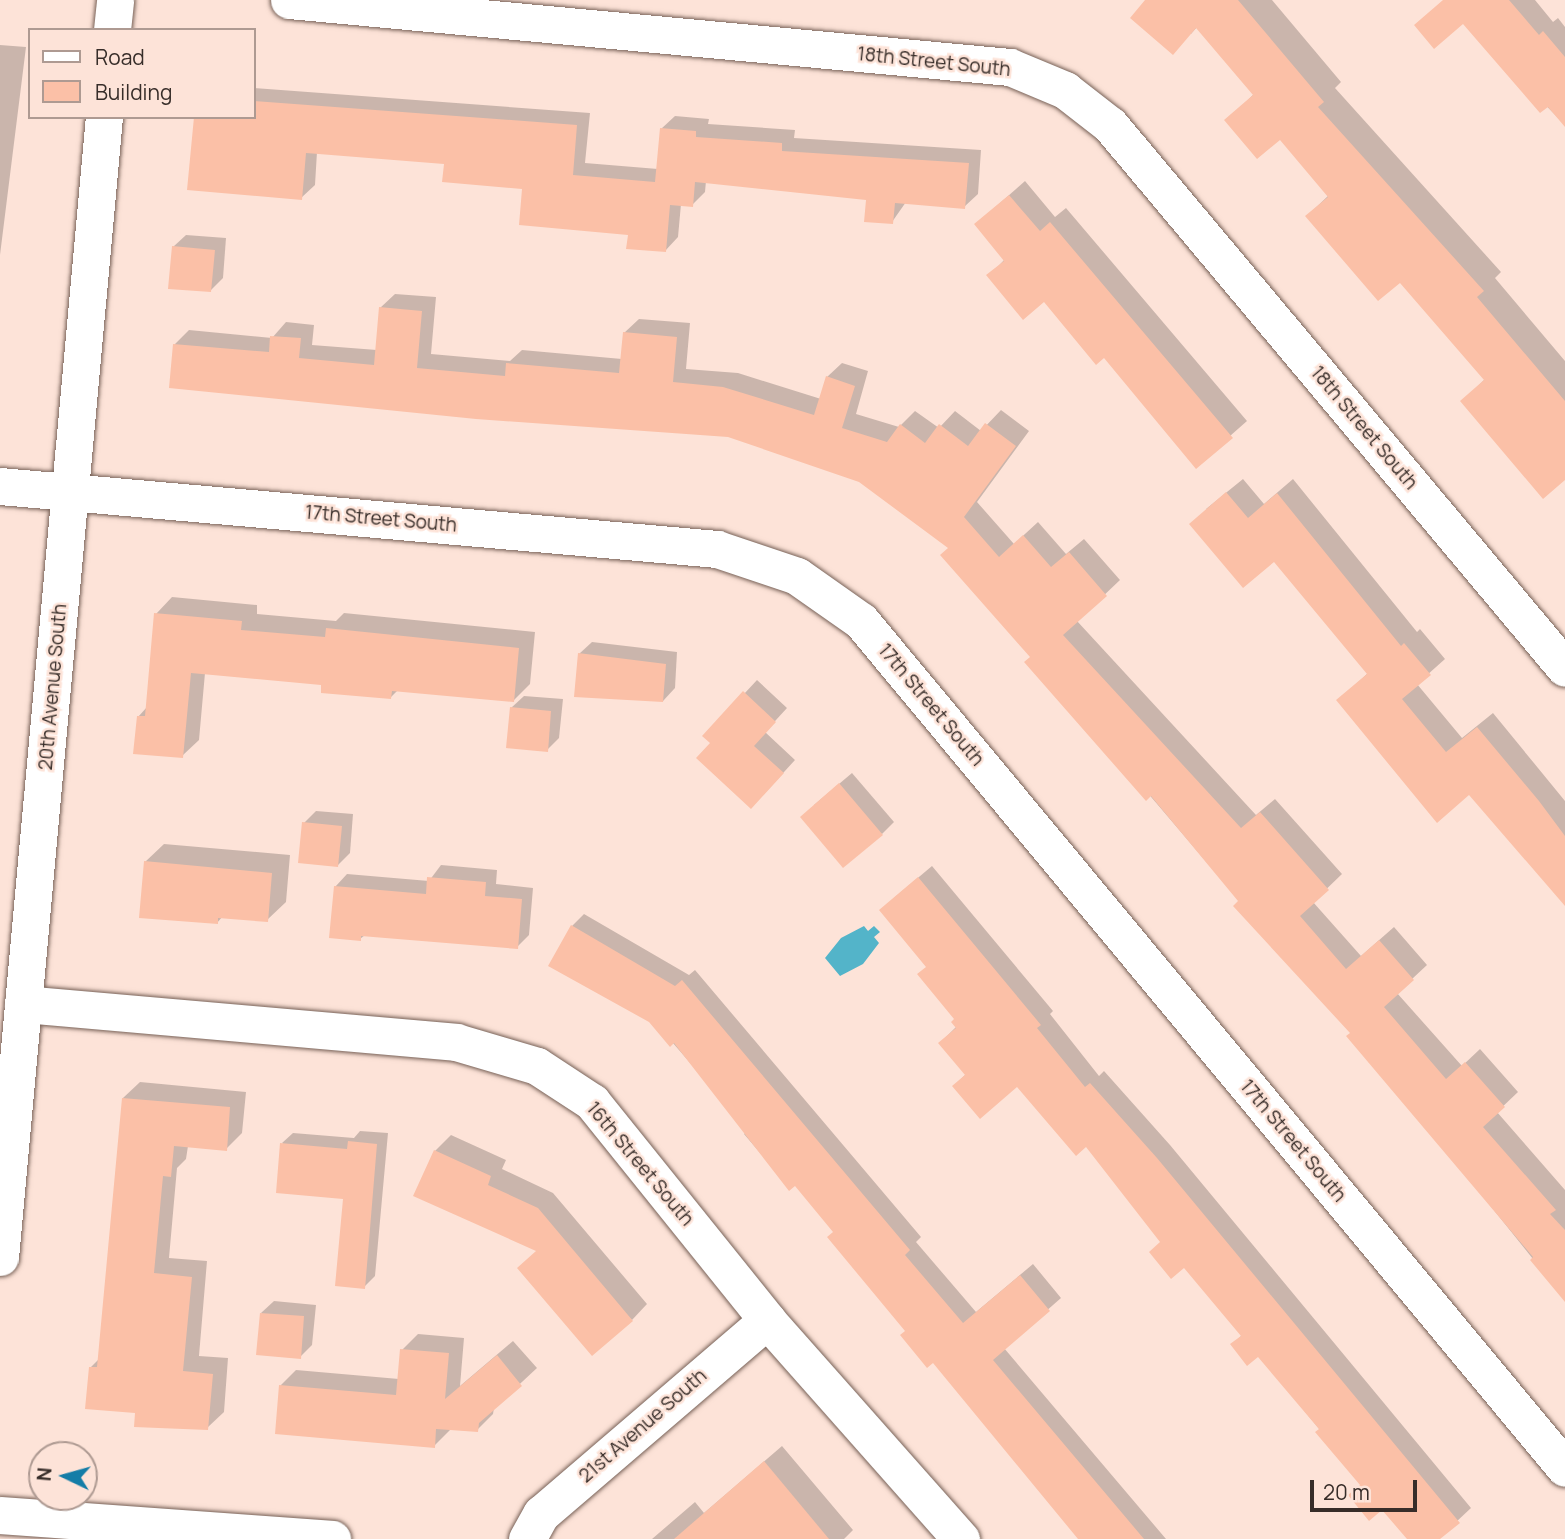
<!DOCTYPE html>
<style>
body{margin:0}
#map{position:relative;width:1565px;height:1539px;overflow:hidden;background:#fde3d8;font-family:Manrope,sans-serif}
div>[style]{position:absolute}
.water>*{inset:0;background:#53b4c9}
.shadow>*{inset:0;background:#0003}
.building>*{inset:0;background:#fbc0a7}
.roads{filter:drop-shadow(0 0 2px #776157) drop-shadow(0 0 2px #776157)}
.minor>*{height:37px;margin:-18.5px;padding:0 18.5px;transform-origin:18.5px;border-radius:18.5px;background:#fff}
span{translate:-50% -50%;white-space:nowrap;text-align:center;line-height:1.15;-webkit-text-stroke:5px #fde3d8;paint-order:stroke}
.street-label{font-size:19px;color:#372d29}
.legend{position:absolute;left:28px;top:28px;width:228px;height:91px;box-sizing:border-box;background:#fde3d8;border:2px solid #ae9a92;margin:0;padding:9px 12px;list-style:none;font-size:21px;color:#372d29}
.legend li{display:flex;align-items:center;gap:14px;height:35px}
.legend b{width:35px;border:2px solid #ae9a92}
.north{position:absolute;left:28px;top:1441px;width:70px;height:70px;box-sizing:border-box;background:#fde3d8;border:2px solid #ae9a92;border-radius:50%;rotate:275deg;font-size:19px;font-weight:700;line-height:28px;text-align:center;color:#372d29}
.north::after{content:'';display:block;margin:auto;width:24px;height:32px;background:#147da7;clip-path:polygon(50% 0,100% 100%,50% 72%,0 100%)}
.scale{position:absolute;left:1310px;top:1480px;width:107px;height:32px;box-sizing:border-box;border:4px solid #372d29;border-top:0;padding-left:9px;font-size:21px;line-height:24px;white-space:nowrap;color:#372d29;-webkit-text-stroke:5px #fde3d8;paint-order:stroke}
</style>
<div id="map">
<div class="water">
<div style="clip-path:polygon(864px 926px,868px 931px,874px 926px,880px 932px,874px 937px,879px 943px,863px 964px,840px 976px,825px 958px,841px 938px)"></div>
</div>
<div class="shadow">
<div style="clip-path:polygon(1147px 0,1272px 0,1341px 82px,1335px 88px,1501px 272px,1495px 278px,1565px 361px,1565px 478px,1463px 401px,1485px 379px,1401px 280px,1307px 216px,1329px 195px,1280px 137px,1227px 120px,1254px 94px,1197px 27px,1191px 34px)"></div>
<div style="clip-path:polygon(1443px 0,1535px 0,1553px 22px,1558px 18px,1565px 27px,1565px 125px)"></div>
<div style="clip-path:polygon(0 45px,26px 47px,0 255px)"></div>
<div style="clip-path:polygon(254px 88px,590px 113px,585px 163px,658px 169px,661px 129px,675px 116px,709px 119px,708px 124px,795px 130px,794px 138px,981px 150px,978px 194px,964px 207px,906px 202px,892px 222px,868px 199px,706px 181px,705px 192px,692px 205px,681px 204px,678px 237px,665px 251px,524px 188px,446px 162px,317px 152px,315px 185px,301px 198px,254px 117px)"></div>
<div style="clip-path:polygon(1025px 181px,1055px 217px,1066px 208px,1247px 421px,1196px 466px,1104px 356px,1044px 300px,989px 276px,1005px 259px,976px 224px)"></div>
<div style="clip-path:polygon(186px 235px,226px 238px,223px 278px,211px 290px,173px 247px)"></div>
<div style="clip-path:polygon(395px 294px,436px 297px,431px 354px,510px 361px,522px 350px,622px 359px,624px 333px,639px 319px,690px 323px,686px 369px,738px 373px,821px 399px,827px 377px,842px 363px,868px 371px,856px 414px,899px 427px,915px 411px,939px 428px,955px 411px,981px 431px,1001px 410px,1029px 431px,977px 502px,1014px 544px,1038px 522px,1066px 554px,1084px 539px,1120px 580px,1077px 621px,1256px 815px,1275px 799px,1342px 874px,1313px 902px,1361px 956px,1394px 927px,1427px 965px,1397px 993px,1462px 1066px,1480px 1049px,1518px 1092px,1497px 1112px,1565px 1190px,1565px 1299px,1352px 1033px,1032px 657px,950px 547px,860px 480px,729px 435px,174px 345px,189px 330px,272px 338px,286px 322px,314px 325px,312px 345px,377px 350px,380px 308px)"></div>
<div style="clip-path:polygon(1243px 479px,1264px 504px,1293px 479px,1417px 632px,1420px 629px,1445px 659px,1417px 684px,1462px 738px,1493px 713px,1565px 801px,1565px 904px,1469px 793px,1339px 700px,1368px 673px,1274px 560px,1206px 509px)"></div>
<div style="clip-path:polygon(172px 597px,257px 605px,257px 614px,336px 621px,344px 613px,535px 632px,530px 684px,514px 700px,398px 690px,391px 697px,323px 683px,205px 673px,199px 740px,182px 756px,138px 717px,147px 707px,156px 614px)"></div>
<div style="clip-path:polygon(592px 642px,677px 652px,675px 688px,663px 701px,579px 654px)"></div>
<div style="clip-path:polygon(757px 680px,787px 708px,765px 732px,795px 760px,763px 795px,705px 736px)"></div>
<div style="clip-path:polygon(524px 696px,563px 699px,559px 738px,547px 750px,511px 708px)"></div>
<div style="clip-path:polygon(852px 773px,894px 822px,882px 834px,814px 805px)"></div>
<div style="clip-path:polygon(316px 811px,353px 814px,350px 853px,338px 865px,304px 823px)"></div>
<div style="clip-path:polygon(164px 844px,290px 855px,286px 902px,267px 920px,223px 916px,217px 923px,145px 862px)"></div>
<div style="clip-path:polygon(441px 865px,497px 870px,496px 884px,533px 888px,529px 935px,517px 947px,365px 935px,360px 939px,335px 887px,347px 874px,429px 881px)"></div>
<div style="clip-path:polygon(932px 866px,1053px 1011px,1050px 1014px,1099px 1076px,1104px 1071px,1170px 1145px,1471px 1508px,1438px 1539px,1409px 1539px,1258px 1354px,1232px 1345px,1242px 1335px,1086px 1145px,1018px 1085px,954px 1086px,966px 1074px,940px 1043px,957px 1026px,957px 1019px,894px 898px)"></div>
<div style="clip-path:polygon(584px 914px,689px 975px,695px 970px,921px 1237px,916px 1242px,976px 1312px,1033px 1264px,1061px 1298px,1004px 1348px,1166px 1539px,1081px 1539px,795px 1183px,790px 1188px,744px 1134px,748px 1130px,572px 926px)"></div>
<div style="clip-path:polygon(140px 1082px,246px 1092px,242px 1133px,226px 1149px,188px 1146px,186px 1159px,177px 1168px,169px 1258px,207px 1261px,199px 1356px,228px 1358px,224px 1412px,207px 1428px,137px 1412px,91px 1367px,99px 1359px,123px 1098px)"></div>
<div style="clip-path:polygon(360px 1131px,388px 1133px,375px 1276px,364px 1287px,345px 1197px,282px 1143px,293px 1133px,354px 1138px)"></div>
<div style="clip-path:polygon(451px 1135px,506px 1160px,502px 1169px,553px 1193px,647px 1304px,632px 1320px,537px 1250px,435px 1151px)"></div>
<div style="clip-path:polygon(274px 1301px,316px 1305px,312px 1345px,300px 1357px,261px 1313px)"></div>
<div style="clip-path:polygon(418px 1334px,464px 1338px,460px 1386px,513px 1341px,537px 1368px,494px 1408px,493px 1414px,477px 1430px,450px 1430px,434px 1446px,280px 1386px,296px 1370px,399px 1379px,402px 1350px)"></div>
<div style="clip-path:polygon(782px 1446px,853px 1530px,844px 1539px,652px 1539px,695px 1502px,704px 1513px)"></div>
</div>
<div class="building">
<div style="clip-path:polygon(1145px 0,1238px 0,1324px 102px,1318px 107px,1484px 291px,1477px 297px,1565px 401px,1565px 480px,1543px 499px,1460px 401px,1484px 380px,1400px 283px,1378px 301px,1305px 216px,1328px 197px,1280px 140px,1257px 159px,1224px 120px,1253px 95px,1196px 28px,1173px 55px,1130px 18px)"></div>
<div style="clip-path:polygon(1443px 0,1509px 0,1539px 35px,1543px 31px,1565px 57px,1565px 127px,1548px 107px,1540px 113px,1463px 24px,1434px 49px,1414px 25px)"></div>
<div style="clip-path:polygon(254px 101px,577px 125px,573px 175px,655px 182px,660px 128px,696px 131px,696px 137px,782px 143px,782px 151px,969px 163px,965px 209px,895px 203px,893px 224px,864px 222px,866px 200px,695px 182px,693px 207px,670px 205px,666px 252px,626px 249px,628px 235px,519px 225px,522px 189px,442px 182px,444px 164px,306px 153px,302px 200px,187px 190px,194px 117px,254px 117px)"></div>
<div style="clip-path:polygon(1009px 195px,1040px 231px,1050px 222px,1233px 438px,1196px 469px,1104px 358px,1096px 365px,1044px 302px,1023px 320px,986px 275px,1004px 261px,974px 224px)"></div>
<div style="clip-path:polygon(172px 246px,215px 250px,211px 292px,168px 289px)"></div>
<div style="clip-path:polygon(379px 307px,422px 311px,417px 368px,505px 376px,506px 363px,619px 373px,623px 332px,677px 337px,673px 382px,723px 387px,814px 415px,826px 376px,855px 386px,842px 428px,887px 442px,900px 424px,925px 443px,939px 424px,968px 446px,985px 423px,1016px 446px,964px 517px,999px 557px,1023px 535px,1051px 567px,1069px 552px,1107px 596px,1063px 635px,1241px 828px,1260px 812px,1329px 890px,1300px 916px,1346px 969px,1379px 940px,1414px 980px,1384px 1007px,1446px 1079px,1465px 1062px,1505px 1107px,1483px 1127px,1556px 1210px,1550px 1214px,1565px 1230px,1565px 1302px,1530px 1260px,1533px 1257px,1346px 1036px,1350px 1033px,1233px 906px,1238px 901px,1151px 796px,1146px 801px,1024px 662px,1030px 657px,940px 555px,948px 548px,859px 482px,728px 437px,476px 419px,169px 388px,173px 344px,269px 352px,270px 336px,301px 338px,299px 358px,374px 365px)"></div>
<div style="clip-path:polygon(1226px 492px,1248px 518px,1277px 493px,1401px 646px,1404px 643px,1431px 675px,1402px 699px,1446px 752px,1477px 727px,1539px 801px,1565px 836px,1565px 906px,1469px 795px,1437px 823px,1336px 700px,1367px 674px,1274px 562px,1243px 588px,1189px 524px)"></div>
<div style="clip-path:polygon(154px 613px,242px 621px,241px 630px,325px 637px,326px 628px,519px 648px,514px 702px,392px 691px,391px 699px,321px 693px,321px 685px,191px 673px,183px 758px,133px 754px,137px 716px,145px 716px)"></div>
<div style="clip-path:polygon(578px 653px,666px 664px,663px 702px,574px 697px)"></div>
<div style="clip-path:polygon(743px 691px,776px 722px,754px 746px,784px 773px,751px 809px,696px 758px,710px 743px,702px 736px)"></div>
<div style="clip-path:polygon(510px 707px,551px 711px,548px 752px,506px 748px)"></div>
<div style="clip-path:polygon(839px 783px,883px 835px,843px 868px,800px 817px)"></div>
<div style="clip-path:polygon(302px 822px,342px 826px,338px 867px,298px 863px)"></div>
<div style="clip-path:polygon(144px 861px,272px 873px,268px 922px,218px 918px,218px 924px,139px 918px)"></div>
<div style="clip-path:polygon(427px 877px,486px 882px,485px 896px,522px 899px,518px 949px,361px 936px,361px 941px,329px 938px,334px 886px,426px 894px)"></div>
<div style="clip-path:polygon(918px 877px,1041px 1025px,1037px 1028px,1085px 1087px,1090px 1083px,1157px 1158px,1460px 1523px,1440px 1539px,1407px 1539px,1382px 1510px,1369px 1521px,1348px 1495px,1360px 1485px,1315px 1432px,1319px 1429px,1258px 1357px,1247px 1366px,1230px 1344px,1241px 1336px,1184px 1268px,1171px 1279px,1149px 1252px,1160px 1242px,1086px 1147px,1076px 1156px,1017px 1087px,980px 1119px,952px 1086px,965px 1075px,938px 1043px,956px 1028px,951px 1022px,954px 1019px,917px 974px,926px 967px,879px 910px)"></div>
<div style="clip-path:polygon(571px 925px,675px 986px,682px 980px,910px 1250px,905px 1255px,963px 1323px,1020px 1275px,1050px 1311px,993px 1360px,1144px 1539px,1078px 1539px,933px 1363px,927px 1368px,900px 1335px,905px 1331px,827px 1237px,833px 1232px,795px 1186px,789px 1191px,674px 1043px,670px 1047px,649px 1022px,548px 966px)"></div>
<div style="clip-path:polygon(122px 1098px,230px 1107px,227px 1151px,174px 1146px,171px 1177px,163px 1176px,154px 1273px,192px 1277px,183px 1371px,213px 1374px,208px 1430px,134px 1427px,135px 1413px,85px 1409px,89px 1367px,97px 1367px)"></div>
<div style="clip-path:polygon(348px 1141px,377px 1144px,365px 1289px,335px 1286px,343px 1199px,276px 1193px,280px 1143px,347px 1149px)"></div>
<div style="clip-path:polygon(434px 1150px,491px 1176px,488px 1185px,538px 1208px,633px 1321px,592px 1356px,517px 1268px,536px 1251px,413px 1196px)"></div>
<div style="clip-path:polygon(260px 1313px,304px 1316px,301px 1359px,256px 1355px)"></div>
<div style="clip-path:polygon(400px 1349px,449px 1353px,445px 1399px,497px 1355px,522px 1386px,479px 1423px,478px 1432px,436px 1429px,435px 1448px,275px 1434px,279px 1385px,396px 1395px)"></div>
<div style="clip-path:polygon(764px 1461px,829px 1539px,674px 1539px)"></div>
</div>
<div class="roads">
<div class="minor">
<div style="left:289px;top:0;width:724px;rotate:5.31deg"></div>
<div style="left:1010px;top:67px;width:60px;rotate:22.7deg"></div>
<div style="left:1065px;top:90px;width:57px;rotate:37.9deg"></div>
<div style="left:1110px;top:125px;width:708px;rotate:50.04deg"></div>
<div style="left:112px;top:30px;width:30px;rotate:-84deg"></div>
<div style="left:0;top:486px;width:720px;rotate:5.02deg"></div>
<div style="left:717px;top:549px;width:84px;rotate:18.6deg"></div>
<div style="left:797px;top:576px;width:78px;rotate:35.1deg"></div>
<div style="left:861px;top:621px;width:1101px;rotate:50.27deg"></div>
<div style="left:23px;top:1004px;width:435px;rotate:5deg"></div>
<div style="left:456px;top:1042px;width:84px;rotate:16.5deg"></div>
<div style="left:537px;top:1066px;width:66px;rotate:33.2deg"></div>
<div style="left:592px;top:1102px;width:280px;rotate:51.2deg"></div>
<div style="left:767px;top:1320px;width:293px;rotate:48.5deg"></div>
<div style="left:0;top:1257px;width:1145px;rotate:-84.79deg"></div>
<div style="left:0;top:1515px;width:333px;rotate:4.1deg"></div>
<div style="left:527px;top:1539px;width:29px;rotate:-61deg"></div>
<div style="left:541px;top:1514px;width:298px;rotate:-40.6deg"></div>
</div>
</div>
<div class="street-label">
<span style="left:934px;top:62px;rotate:6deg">18th Street South</span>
<span style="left:1364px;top:428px;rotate:50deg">18th Street South</span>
<span style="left:381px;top:519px;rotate:5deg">17th Street South</span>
<span style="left:53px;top:687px;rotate:-85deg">20th Avenue South</span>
<span style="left:931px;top:705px;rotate:50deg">17th Street South</span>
<span style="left:1293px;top:1141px;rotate:50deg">17th Street South</span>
<span style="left:640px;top:1164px;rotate:50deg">16th Street South</span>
<span style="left:643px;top:1426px;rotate:-41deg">21st Avenue South</span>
</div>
<ul class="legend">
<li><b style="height:9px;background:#fff"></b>Road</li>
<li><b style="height:19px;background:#fbc0a7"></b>Building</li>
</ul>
<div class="north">N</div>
<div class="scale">20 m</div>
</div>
